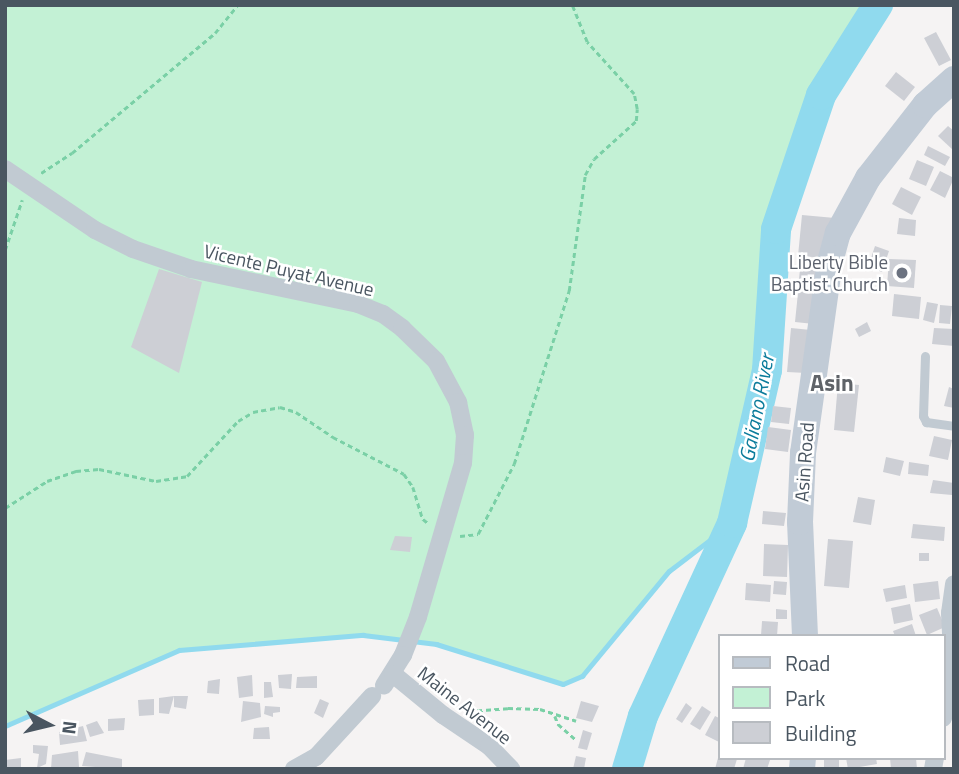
<!DOCTYPE html>
<style>
body{margin:0}
#map{position:relative;width:959px;height:774px;overflow:hidden;background:#f5f3f3;font-family:"Titillium Web",sans-serif}
div>[style]{position:absolute}
.green>*{inset:0;background:#c3f1d5}
.stream>*{height:5px;margin:-2.5px;padding:0 2.5px;transform-origin:2.5px;border-radius:2.5px;background:#90daee}
.river>*{height:30px;margin:-15px;padding:0 15px;transform-origin:15px;border-radius:15px;background:#90daee}
.building>*{inset:0;background:#cdcfd5}
.path>*{height:2.5px;margin-top:-1.25px;transform-origin:0;background:repeating-linear-gradient(90deg,#7ad0a6 0 5px,transparent 0 8.5px)}
.service>*{height:9px;margin:-4.5px;padding:0 4.5px;transform-origin:4.5px;border-radius:4.5px;background:#c1cad2}
.minor>*{height:18px;margin:-9px;padding:0 9px;transform-origin:9px;border-radius:9px;background:#c1cad2}
.secondary>*{height:26px;margin:-13px;padding:0 13px;transform-origin:13px;border-radius:13px;background:#c1cbd6}
.dots>*{width:19px;height:19px;translate:-50% -50%;box-sizing:border-box;border:4px solid #fff;border-radius:50%}
span{translate:-50% -50%;white-space:nowrap;text-align:center;line-height:1.15;-webkit-text-stroke:5px #fff;paint-order:stroke}
.worship-label{font-size:19px;color:#5b616d}
.right{translate:-100% -50%;text-align:right}
.street-label{font-size:19px;color:#4a5661}
.water-label{font-size:21px;color:#0c7c9b;font-style:italic}
.quarter-label{font-size:23px;color:#5f6368;font-weight:700}
.frame{position:absolute;inset:0;border:7px solid #4a5661;pointer-events:none}
.legend{position:absolute;left:718px;top:634px;width:228px;height:126px;box-sizing:border-box;background:#fff;border:2px solid #b7bbc0;margin:0;padding:9px 12px;list-style:none;font-size:21px;color:#4a5661}
.legend li{display:flex;align-items:center;gap:14px;height:35px}
.legend b{width:35px;border:2px solid #b7bbc0}
.north{position:absolute;left:14px;top:690px;width:70px;height:70px;-webkit-text-stroke:5px #fff;paint-order:stroke;rotate:97deg;font-size:19px;font-weight:700;line-height:28px;text-align:center;color:#4a5661}
.north::after{content:'';display:block;margin:auto;width:24px;height:32px;background:#4a5661;clip-path:polygon(50% 0,100% 100%,50% 72%,0 100%)}
</style>
<div id="map">
<div class="green">
<div style="clip-path:polygon(5px 5px,878px 5px,821px 95px,776px 229px,767px 370px,732px 523px,669px 571px,582px 676px,563px 684px,436px 644px,363px 635px,179px 650px,5px 726px)"></div>
</div>
<div class="stream">
<div style="left:5px;top:726px;width:190px;rotate:-23.6deg"></div>
<div style="left:179px;top:650px;width:185px;rotate:-4.7deg"></div>
<div style="left:363px;top:635px;width:74px;rotate:7deg"></div>
<div style="left:436px;top:644px;width:133px;rotate:17.5deg"></div>
<div style="left:563px;top:684px;width:21px;rotate:-23deg"></div>
<div style="left:582px;top:676px;width:136px;rotate:-50.4deg"></div>
<div style="left:669px;top:571px;width:79px;rotate:-37.3deg"></div>
</div>
<div class="river">
<div style="left:627px;top:769px;width:55px;rotate:-73.2deg"></div>
<div style="left:643px;top:716px;width:213px;rotate:-65.2deg"></div>
<div style="left:732px;top:523px;width:157px;rotate:-77.1deg"></div>
<div style="left:767px;top:370px;width:141px;rotate:-86.3deg"></div>
<div style="left:776px;top:229px;width:141px;rotate:-71.4deg"></div>
<div style="left:821px;top:95px;width:107px;rotate:-57.7deg"></div>
</div>
<div class="building">
<div style="clip-path:polygon(936px 32px,951px 60px,939px 66px,924px 38px)"></div>
<div style="clip-path:polygon(896px 72px,915px 87px,904px 101px,885px 86px)"></div>
<div style="clip-path:polygon(948px 126px,954px 131px,954px 151px,938px 136px)"></div>
<div style="clip-path:polygon(928px 146px,950px 157px,945px 166px,924px 155px)"></div>
<div style="clip-path:polygon(917px 160px,934px 167px,926px 186px,909px 179px)"></div>
<div style="clip-path:polygon(940px 171px,954px 178px,945px 198px,930px 190px)"></div>
<div style="clip-path:polygon(901px 187px,921px 197px,912px 215px,892px 204px)"></div>
<div style="clip-path:polygon(802px 215px,835px 218px,828px 258px,798px 256px)"></div>
<div style="clip-path:polygon(899px 218px,916px 220px,915px 236px,897px 234px)"></div>
<div style="clip-path:polygon(875px 246px,889px 251px,882px 272px,868px 267px)"></div>
<div style="clip-path:polygon(889px 259px,916px 260px,914px 288px,887px 286px)"></div>
<div style="clip-path:polygon(801px 260px,822px 263px,819px 281px,799px 279px)"></div>
<div style="clip-path:polygon(159px 269px,202px 282px,179px 373px,131px 347px)"></div>
<div style="clip-path:polygon(799px 283px,818px 285px,814px 324px,795px 322px)"></div>
<div style="clip-path:polygon(894px 294px,921px 297px,919px 319px,892px 316px)"></div>
<div style="clip-path:polygon(927px 302px,938px 304px,934px 323px,923px 320px)"></div>
<div style="clip-path:polygon(940px 305px,952px 306px,950px 324px,939px 323px)"></div>
<div style="clip-path:polygon(867px 322px,871px 331px,859px 337px,855px 329px)"></div>
<div style="clip-path:polygon(791px 328px,811px 330px,806px 373px,787px 372px)"></div>
<div style="clip-path:polygon(934px 328px,954px 329px,954px 346px,932px 344px)"></div>
<div style="clip-path:polygon(838px 383px,859px 385px,854px 432px,834px 430px)"></div>
<div style="clip-path:polygon(949px 387px,954px 389px,954px 408px,944px 406px)"></div>
<div style="clip-path:polygon(773px 406px,791px 408px,789px 424px,771px 422px)"></div>
<div style="clip-path:polygon(768px 427px,791px 430px,788px 452px,765px 449px)"></div>
<div style="clip-path:polygon(934px 436px,952px 440px,948px 460px,929px 456px)"></div>
<div style="clip-path:polygon(886px 457px,904px 461px,900px 476px,883px 472px)"></div>
<div style="clip-path:polygon(909px 462px,929px 465px,928px 476px,908px 474px)"></div>
<div style="clip-path:polygon(933px 480px,954px 483px,952px 495px,930px 493px)"></div>
<div style="clip-path:polygon(858px 497px,875px 500px,871px 525px,853px 522px)"></div>
<div style="clip-path:polygon(763px 511px,786px 513px,784px 526px,762px 524px)"></div>
<div style="clip-path:polygon(913px 524px,945px 527px,944px 541px,911px 538px)"></div>
<div style="clip-path:polygon(395px 536px,412px 537px,410px 552px,390px 550px)"></div>
<div style="clip-path:polygon(828px 539px,853px 541px,849px 588px,824px 586px)"></div>
<div style="clip-path:polygon(764px 544px,788px 545px,787px 577px,763px 576px)"></div>
<div style="clip-path:polygon(919px 553px,929px 553px,929px 561px,919px 561px)"></div>
<div style="clip-path:polygon(774px 581px,787px 582px,786px 595px,773px 594px)"></div>
<div style="clip-path:polygon(938px 581px,940px 599px,915px 602px,913px 584px)"></div>
<div style="clip-path:polygon(746px 583px,771px 585px,770px 602px,745px 600px)"></div>
<div style="clip-path:polygon(905px 585px,907px 598px,886px 602px,883px 589px)"></div>
<div style="clip-path:polygon(910px 604px,913px 620px,894px 624px,891px 608px)"></div>
<div style="clip-path:polygon(937px 608px,945px 627px,927px 635px,919px 615px)"></div>
<div style="clip-path:polygon(776px 609px,787px 610px,787px 619px,776px 619px)"></div>
<div style="clip-path:polygon(762px 621px,778px 622px,777px 636px,761px 636px)"></div>
<div style="clip-path:polygon(912px 624px,916px 636px,895px 636px,893px 631px)"></div>
<div style="clip-path:polygon(292px 674px,291px 689px,279px 688px,278px 675px)"></div>
<div style="clip-path:polygon(252px 675px,253px 696px,239px 698px,237px 677px)"></div>
<div style="clip-path:polygon(317px 676px,317px 688px,296px 688px,297px 677px)"></div>
<div style="clip-path:polygon(220px 679px,219px 694px,207px 693px,208px 681px)"></div>
<div style="clip-path:polygon(264px 682px,271px 682px,273px 697px,264px 698px)"></div>
<div style="clip-path:polygon(174px 696px,188px 696px,186px 709px,174px 707px,174px 696px,169px 714px,159px 713px,159px 698px)"></div>
<div style="clip-path:polygon(154px 699px,154px 715px,139px 716px,138px 700px)"></div>
<div style="clip-path:polygon(320px 699px,329px 703px,323px 718px,314px 713px)"></div>
<div style="clip-path:polygon(243px 701px,260px 703px,261px 717px,241px 722px)"></div>
<div style="clip-path:polygon(581px 701px,599px 706px,592px 722px,576px 718px)"></div>
<div style="clip-path:polygon(686px 703px,692px 708px,682px 723px,676px 719px)"></div>
<div style="clip-path:polygon(265px 706px,280px 707px,280px 712px,273px 713px,273px 717px,264px 714px)"></div>
<div style="clip-path:polygon(702px 706px,711px 712px,700px 730px,690px 724px)"></div>
<div style="clip-path:polygon(715px 716px,719px 718px,719px 742px,705px 735px)"></div>
<div style="clip-path:polygon(125px 718px,124px 730px,108px 731px,108px 719px)"></div>
<div style="clip-path:polygon(97px 721px,104px 733px,90px 737px,86px 725px)"></div>
<div style="clip-path:polygon(83px 726px,87px 741px,60px 745px,59px 732px)"></div>
<div style="clip-path:polygon(269px 727px,270px 739px,253px 739px,254px 728px)"></div>
<div style="clip-path:polygon(583px 730px,592px 733px,587px 750px,578px 748px)"></div>
<div style="clip-path:polygon(33px 745px,48px 746px,46px 764px,37px 768px,39px 754px,33px 753px)"></div>
<div style="clip-path:polygon(78px 751px,79px 767px,51px 769px,52px 755px)"></div>
<div style="clip-path:polygon(86px 752px,122px 759px,122px 769px,82px 766px)"></div>
<div style="clip-path:polygon(576px 756px,586px 758px,584px 769px,573px 769px)"></div>
<div style="clip-path:polygon(21px 758px,21px 769px,5px 769px,5px 760px)"></div>
<div style="clip-path:polygon(718px 758px,737px 759px,734px 769px,715px 769px)"></div>
<div style="clip-path:polygon(746px 758px,770px 760px,767px 769px,743px 769px)"></div>
<div style="clip-path:polygon(824px 758px,839px 758px,839px 767px,824px 768px)"></div>
<div style="clip-path:polygon(846px 758px,876px 758px,877px 764px,848px 769px)"></div>
<div style="clip-path:polygon(890px 758px,916px 758px,917px 769px,891px 769px)"></div>
</div>
<div class="path">
<div style="left:41px;top:173px;width:37px;rotate:-33deg"></div>
<div style="left:72px;top:153px;width:187px;rotate:-40deg"></div>
<div style="left:215px;top:33px;width:36px;rotate:-51deg"></div>
<div style="left:5px;top:250px;width:53px;rotate:-71.2deg"></div>
<div style="left:5px;top:508px;width:50px;rotate:-32.7deg"></div>
<div style="left:47px;top:481px;width:31px;rotate:-19deg"></div>
<div style="left:76px;top:471px;width:23px;rotate:-5deg"></div>
<div style="left:99px;top:469px;width:58px;rotate:11.9deg"></div>
<div style="left:156px;top:481px;width:31px;rotate:-9deg"></div>
<div style="left:187px;top:476px;width:75px;rotate:-47.2deg"></div>
<div style="left:238px;top:421px;width:17px;rotate:-31deg"></div>
<div style="left:253px;top:412px;width:27px;rotate:-10deg"></div>
<div style="left:280px;top:407px;width:17px;rotate:17deg"></div>
<div style="left:296px;top:412px;width:45px;rotate:34deg"></div>
<div style="left:333px;top:437px;width:80px;rotate:27.5deg"></div>
<div style="left:404px;top:474px;width:16px;rotate:55deg"></div>
<div style="left:413px;top:487px;width:34px;rotate:73deg"></div>
<div style="left:423px;top:519px;width:6px;rotate:39deg"></div>
<div style="left:460px;top:536px;width:18px;rotate:-6deg"></div>
<div style="left:478px;top:534px;width:79px;rotate:-62.8deg"></div>
<div style="left:514px;top:464px;width:182px;rotate:-72.4deg"></div>
<div style="left:569px;top:291px;width:117px;rotate:-82.1deg"></div>
<div style="left:585px;top:175px;width:18px;rotate:-61deg"></div>
<div style="left:594px;top:159px;width:57px;rotate:-42.1deg"></div>
<div style="left:636px;top:121px;width:12px;rotate:-85deg"></div>
<div style="left:637px;top:109px;width:15px;rotate:-101deg"></div>
<div style="left:634px;top:94px;width:70px;rotate:-132.1deg"></div>
<div style="left:587px;top:42px;width:40px;rotate:-112deg"></div>
<div style="left:469px;top:711px;width:39px;rotate:-4deg"></div>
<div style="left:508px;top:708px;width:32px;rotate:2deg"></div>
<div style="left:540px;top:709px;width:38px;rotate:18deg"></div>
<div style="left:555px;top:716px;width:9px;rotate:69deg"></div>
<div style="left:558px;top:724px;width:23px;rotate:41deg"></div>
</div>
<div class="service">
<div style="left:925px;top:356px;width:60px;rotate:91.9deg"></div>
<div style="left:923px;top:416px;width:7px;rotate:63deg"></div>
<div style="left:926px;top:422px;width:28px;rotate:8deg"></div>
</div>
<div class="minor">
<div style="left:5px;top:169px;width:109px;rotate:34.1deg"></div>
<div style="left:95px;top:230px;width:42px;rotate:26.6deg"></div>
<div style="left:133px;top:249px;width:61px;rotate:19deg"></div>
<div style="left:191px;top:269px;width:171px;rotate:11.8deg"></div>
<div style="left:358px;top:304px;width:27px;rotate:22deg"></div>
<div style="left:383px;top:314px;width:24px;rotate:36deg"></div>
<div style="left:402px;top:328px;width:47px;rotate:44.1deg"></div>
<div style="left:436px;top:361px;width:47px;rotate:61.8deg"></div>
<div style="left:458px;top:402px;width:34px;rotate:78deg"></div>
<div style="left:465px;top:435px;width:28px;rotate:94deg"></div>
<div style="left:463px;top:463px;width:160px;rotate:106.3deg"></div>
<div style="left:418px;top:617px;width:41px;rotate:111.5deg"></div>
<div style="left:403px;top:655px;width:36px;rotate:122deg"></div>
<div style="left:393px;top:674px;width:65px;rotate:39.4deg"></div>
<div style="left:443px;top:715px;width:55px;rotate:34deg"></div>
<div style="left:489px;top:746px;width:32px;rotate:46deg"></div>
<div style="left:943px;top:718px;width:45px;rotate:-77.2deg"></div>
<div style="left:953px;top:674px;width:61px;rotate:-92.8deg"></div>
<div style="left:950px;top:613px;width:29px;rotate:-82deg"></div>
<div style="left:294px;top:769px;width:25px;rotate:-29deg"></div>
<div style="left:316px;top:757px;width:83px;rotate:-47.4deg"></div>
<div style="left:933px;top:769px;width:11px;rotate:-80deg"></div>
</div>
<div class="secondary">
<div style="left:805px;top:636px;width:114px;rotate:-92.5deg"></div>
<div style="left:800px;top:522px;width:69px;rotate:-87.5deg"></div>
<div style="left:803px;top:453px;width:193px;rotate:-82deg"></div>
<div style="left:830px;top:262px;width:30px;rotate:-75deg"></div>
<div style="left:838px;top:233px;width:63px;rotate:-61.4deg"></div>
<div style="left:868px;top:178px;width:93px;rotate:-52deg"></div>
<div style="left:925px;top:105px;width:39px;rotate:-42deg"></div>
<div style="left:802px;top:769px;width:11px;rotate:-85deg"></div>
</div>
<div class="dots">
<div style="left:902px;top:273px;background:#6b7280"></div>
</div>
<div class="worship-label">
<span class="right" style="left:888px;top:273px">Liberty Bible<br>Baptist Church</span>
</div>
<div class="street-label">
<span style="left:289px;top:270px;rotate:13deg">Vicente Puyat Avenue</span>
<span style="left:804px;top:462px;rotate:-86deg">Asin Road</span>
<span style="left:465px;top:705px;rotate:38deg">Maine Avenue</span>
</div>
<div class="water-label">
<span style="left:756px;top:408px;rotate:-79deg">Galiano River</span>
</div>
<div class="quarter-label">
<span style="left:832px;top:383px">Asin</span>
</div>
<div class="frame"></div>
<ul class="legend">
<li><b style="height:9px;background:#c1cbd6"></b>Road</li>
<li><b style="height:19px;background:#c3f1d5"></b>Park</li>
<li><b style="height:19px;background:#cdcfd5"></b>Building</li>
</ul>
<div class="north">N</div>
</div>
